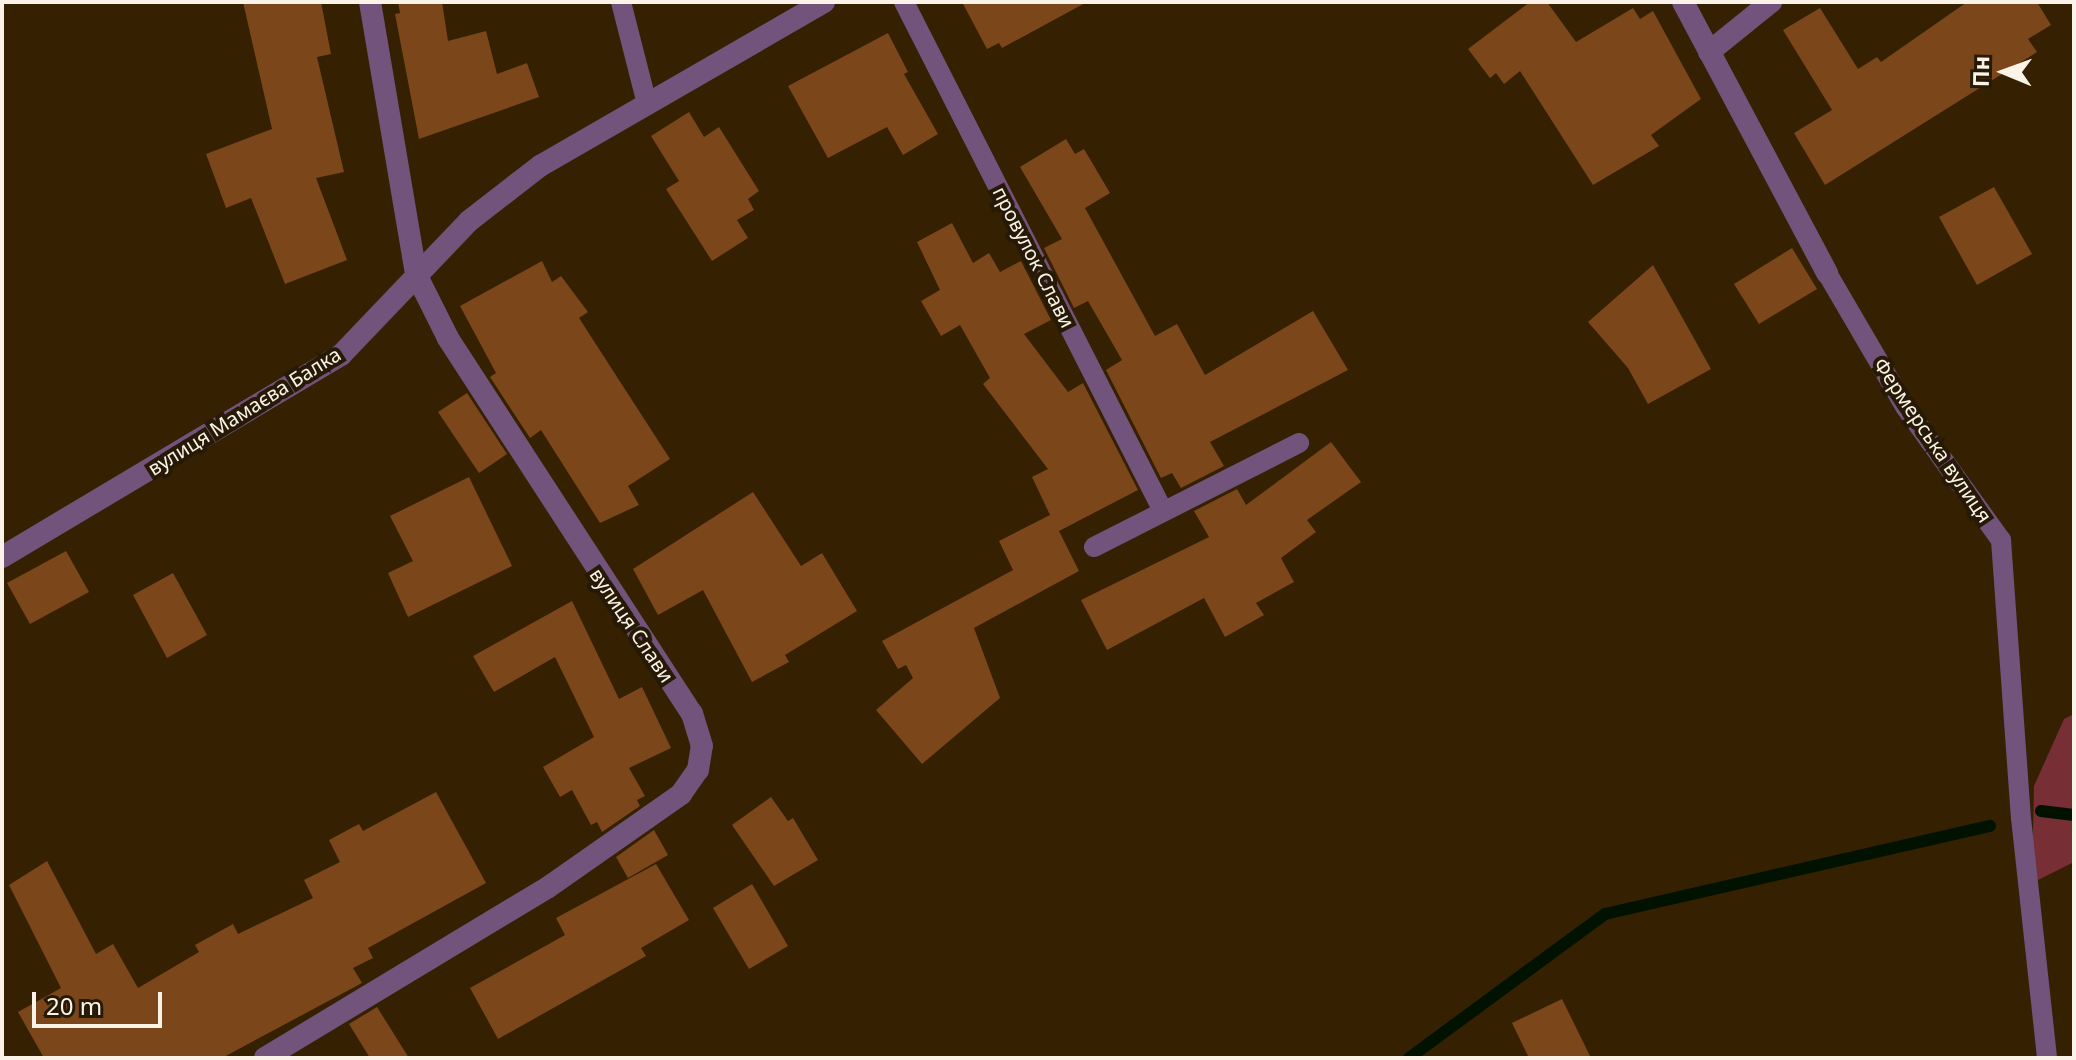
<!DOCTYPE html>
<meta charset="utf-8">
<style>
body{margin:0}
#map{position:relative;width:2076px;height:1060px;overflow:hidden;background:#352101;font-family:"Noto Sans",sans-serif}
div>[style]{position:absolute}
.forest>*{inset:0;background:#772e35}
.stream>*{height:12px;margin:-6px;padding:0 6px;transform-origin:6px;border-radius:6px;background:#011300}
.building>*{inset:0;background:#7b461a}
.service>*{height:20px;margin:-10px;padding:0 10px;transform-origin:10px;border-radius:10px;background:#71537c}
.minor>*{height:22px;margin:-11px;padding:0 11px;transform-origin:11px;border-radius:11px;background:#71537c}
span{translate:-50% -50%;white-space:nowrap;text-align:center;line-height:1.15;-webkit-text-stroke:8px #261a07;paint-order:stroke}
.street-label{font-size:20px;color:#fbf3e7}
.frame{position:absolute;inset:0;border:4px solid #fbf3e7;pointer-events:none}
.north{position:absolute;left:1964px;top:32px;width:80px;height:80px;-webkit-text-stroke:6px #261a07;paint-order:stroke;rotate:271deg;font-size:22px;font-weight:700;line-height:32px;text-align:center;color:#fbf3e7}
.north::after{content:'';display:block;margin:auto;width:28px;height:36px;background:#fbf3e7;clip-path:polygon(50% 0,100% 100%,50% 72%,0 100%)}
.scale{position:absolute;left:32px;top:992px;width:130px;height:36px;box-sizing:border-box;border:4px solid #fbf3e7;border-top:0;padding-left:10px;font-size:24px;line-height:28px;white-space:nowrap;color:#fbf3e7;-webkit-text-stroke:6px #261a07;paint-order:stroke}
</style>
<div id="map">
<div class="forest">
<div style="clip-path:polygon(2074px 714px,2074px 862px,2032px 883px,2034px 786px,2064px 719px)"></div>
</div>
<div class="stream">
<div style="left:2041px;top:811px;width:33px;rotate:7deg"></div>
<div style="left:1409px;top:1058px;width:243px;rotate:-36.3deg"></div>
<div style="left:1605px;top:914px;width:395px;rotate:-12.9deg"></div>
</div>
<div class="building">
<div style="clip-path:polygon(243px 2px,321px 2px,331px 54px,317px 57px,344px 172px,316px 178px,347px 260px,285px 284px,251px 198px,226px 208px,206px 154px,272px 129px)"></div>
<div style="clip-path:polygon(398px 2px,442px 2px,448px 41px,486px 31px,497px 74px,527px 63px,539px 97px,419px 139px,395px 14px,400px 13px)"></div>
<div style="clip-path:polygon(962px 2px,1087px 2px,1002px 48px,999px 43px,987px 49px)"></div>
<div style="clip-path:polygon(1530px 2px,1547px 2px,1576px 42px,1633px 8px,1640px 19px,1653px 11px,1701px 99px,1651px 135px,1659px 146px,1593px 185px,1520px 71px,1504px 84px,1496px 73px,1490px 78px,1468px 49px)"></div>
<div style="clip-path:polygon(1967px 2px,2037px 2px,2051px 25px,2028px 39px,2037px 52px,1825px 185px,1794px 133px,1832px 110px,1783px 30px,1820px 8px,1858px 69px,1877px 57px,1881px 62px)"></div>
<div style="clip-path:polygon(888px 33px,908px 72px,904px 74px,938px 134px,903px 155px,887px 127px,828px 158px,788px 86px)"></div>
<div style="clip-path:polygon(689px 112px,704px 137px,719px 127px,759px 191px,748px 199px,754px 210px,737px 220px,748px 238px,712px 261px,666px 189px,679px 181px,651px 136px)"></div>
<div style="clip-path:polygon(1066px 139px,1075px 154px,1084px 149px,1110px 193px,1085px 208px,1155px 336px,1177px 324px,1205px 375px,1313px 311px,1348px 370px,1210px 442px,1224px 466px,1181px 488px,1172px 473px,1161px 478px,1106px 370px,1122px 360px,1088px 301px,1074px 308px,1044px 248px,1062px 239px,1020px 167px)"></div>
<div style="clip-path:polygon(1994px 187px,2032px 254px,1977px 285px,1939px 217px)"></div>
<div style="clip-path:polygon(952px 223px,973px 263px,989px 253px,1000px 272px,1021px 261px,1051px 320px,1024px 334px,1068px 392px,1083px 383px,1138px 490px,1059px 531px,1079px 571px,974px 628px,1000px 698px,922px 764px,876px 710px,913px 678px,906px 665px,898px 669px,882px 641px,1013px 570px,999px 541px,1050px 515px,1032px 477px,1048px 469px,983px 384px,990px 378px,960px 325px,941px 336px,921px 301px,940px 290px,917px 242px)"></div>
<div style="clip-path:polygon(1792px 248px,1817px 289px,1759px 324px,1734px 284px)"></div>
<div style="clip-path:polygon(542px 261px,552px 282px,561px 276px,588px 312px,579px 318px,670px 459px,628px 486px,639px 505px,600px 523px,541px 430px,530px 438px,490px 377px,496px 373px,460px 306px)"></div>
<div style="clip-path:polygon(1653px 265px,1711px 369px,1648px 404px,1628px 368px,1588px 322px)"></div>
<div style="clip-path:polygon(467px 393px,507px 454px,479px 473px,438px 412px)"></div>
<div style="clip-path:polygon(1331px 442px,1361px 482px,1307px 520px,1316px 532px,1281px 558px,1294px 582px,1256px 603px,1264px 615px,1225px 637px,1204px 598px,1107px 650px,1081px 600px,1209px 537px,1194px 511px,1237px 489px,1246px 505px)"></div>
<div style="clip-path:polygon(469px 477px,512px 566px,408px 617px,388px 573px,413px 561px,390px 516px)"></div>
<div style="clip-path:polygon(753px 492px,801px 566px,822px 553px,857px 611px,785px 655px,789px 662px,752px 682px,703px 590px,658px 615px,633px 569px)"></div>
<div style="clip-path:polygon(66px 551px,89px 592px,30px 624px,7px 583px)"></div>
<div style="clip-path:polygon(173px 573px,207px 635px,167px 658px,133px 595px)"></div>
<div style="clip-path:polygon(572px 601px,619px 699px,642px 687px,671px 748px,629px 768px,645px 796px,637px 800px,640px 806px,602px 832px,597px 822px,591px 825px,572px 790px,560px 797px,543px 767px,594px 737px,555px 657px,494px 692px,473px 656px)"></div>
<div style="clip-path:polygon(436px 792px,486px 883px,368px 948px,373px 958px,353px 968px,362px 983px,222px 1058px,44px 1058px,18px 1012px,61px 988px,9px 885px,47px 861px,96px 954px,113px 944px,138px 988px,199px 952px,195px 945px,233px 924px,238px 934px,313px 898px,304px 880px,340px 862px,329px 840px,359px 824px,363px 831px)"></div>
<div style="clip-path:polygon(771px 797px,788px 821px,793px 818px,818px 860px,774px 886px,732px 825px)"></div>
<div style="clip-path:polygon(654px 830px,668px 855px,628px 878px,616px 857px)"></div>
<div style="clip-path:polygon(656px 864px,689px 920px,641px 948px,646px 956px,498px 1039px,470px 988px,565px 935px,556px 918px)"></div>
<div style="clip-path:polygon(752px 884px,788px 946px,749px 969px,713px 908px)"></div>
<div style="clip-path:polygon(1562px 999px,1591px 1058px,1529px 1058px,1512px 1023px)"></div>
<div style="clip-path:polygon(377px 1007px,409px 1058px,370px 1058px,349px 1024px)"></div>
</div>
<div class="service">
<div style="left:621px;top:2px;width:105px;rotate:75.7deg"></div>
<div style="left:904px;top:2px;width:571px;rotate:63.03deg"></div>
<div style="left:1827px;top:273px;width:156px;rotate:59.7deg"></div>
<div style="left:1906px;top:408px;width:163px;rotate:54.3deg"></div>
<div style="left:2001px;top:540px;width:279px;rotate:85.9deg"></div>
<div style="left:2021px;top:818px;width:241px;rotate:83.8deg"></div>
<div style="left:1094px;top:547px;width:230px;rotate:-26.9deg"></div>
</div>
<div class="minor">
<div style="left:1683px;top:2px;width:307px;rotate:62deg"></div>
<div style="left:1709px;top:52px;width:80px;rotate:-38.9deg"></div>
<div style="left:2px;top:557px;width:395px;rotate:-30.8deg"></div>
<div style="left:341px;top:355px;width:185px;rotate:-46.3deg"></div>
<div style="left:469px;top:221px;width:90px;rotate:-37.8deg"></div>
<div style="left:540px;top:166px;width:328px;rotate:-30deg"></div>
<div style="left:265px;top:1058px;width:329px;rotate:-31.1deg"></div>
<div style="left:547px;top:888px;width:164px;rotate:-35deg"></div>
<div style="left:681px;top:794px;width:29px;rotate:-55deg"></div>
<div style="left:698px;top:770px;width:24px;rotate:-81deg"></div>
<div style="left:702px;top:746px;width:34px;rotate:-107deg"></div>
<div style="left:692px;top:714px;width:448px;rotate:-123deg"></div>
<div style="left:448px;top:338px;width:72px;rotate:-116.6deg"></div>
<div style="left:416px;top:274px;width:276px;rotate:-99.6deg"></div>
</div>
<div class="street-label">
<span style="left:1034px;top:257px;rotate:63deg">провулок Слави</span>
<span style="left:244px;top:411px;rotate:-32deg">вулиця Мамаєва Балка</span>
<span style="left:1933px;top:440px;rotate:56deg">Фермерська вулиця</span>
<span style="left:632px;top:625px;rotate:56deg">вулиця Слави</span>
</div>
<div class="frame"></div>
<div class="north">Пн</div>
<div class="scale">20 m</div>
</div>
